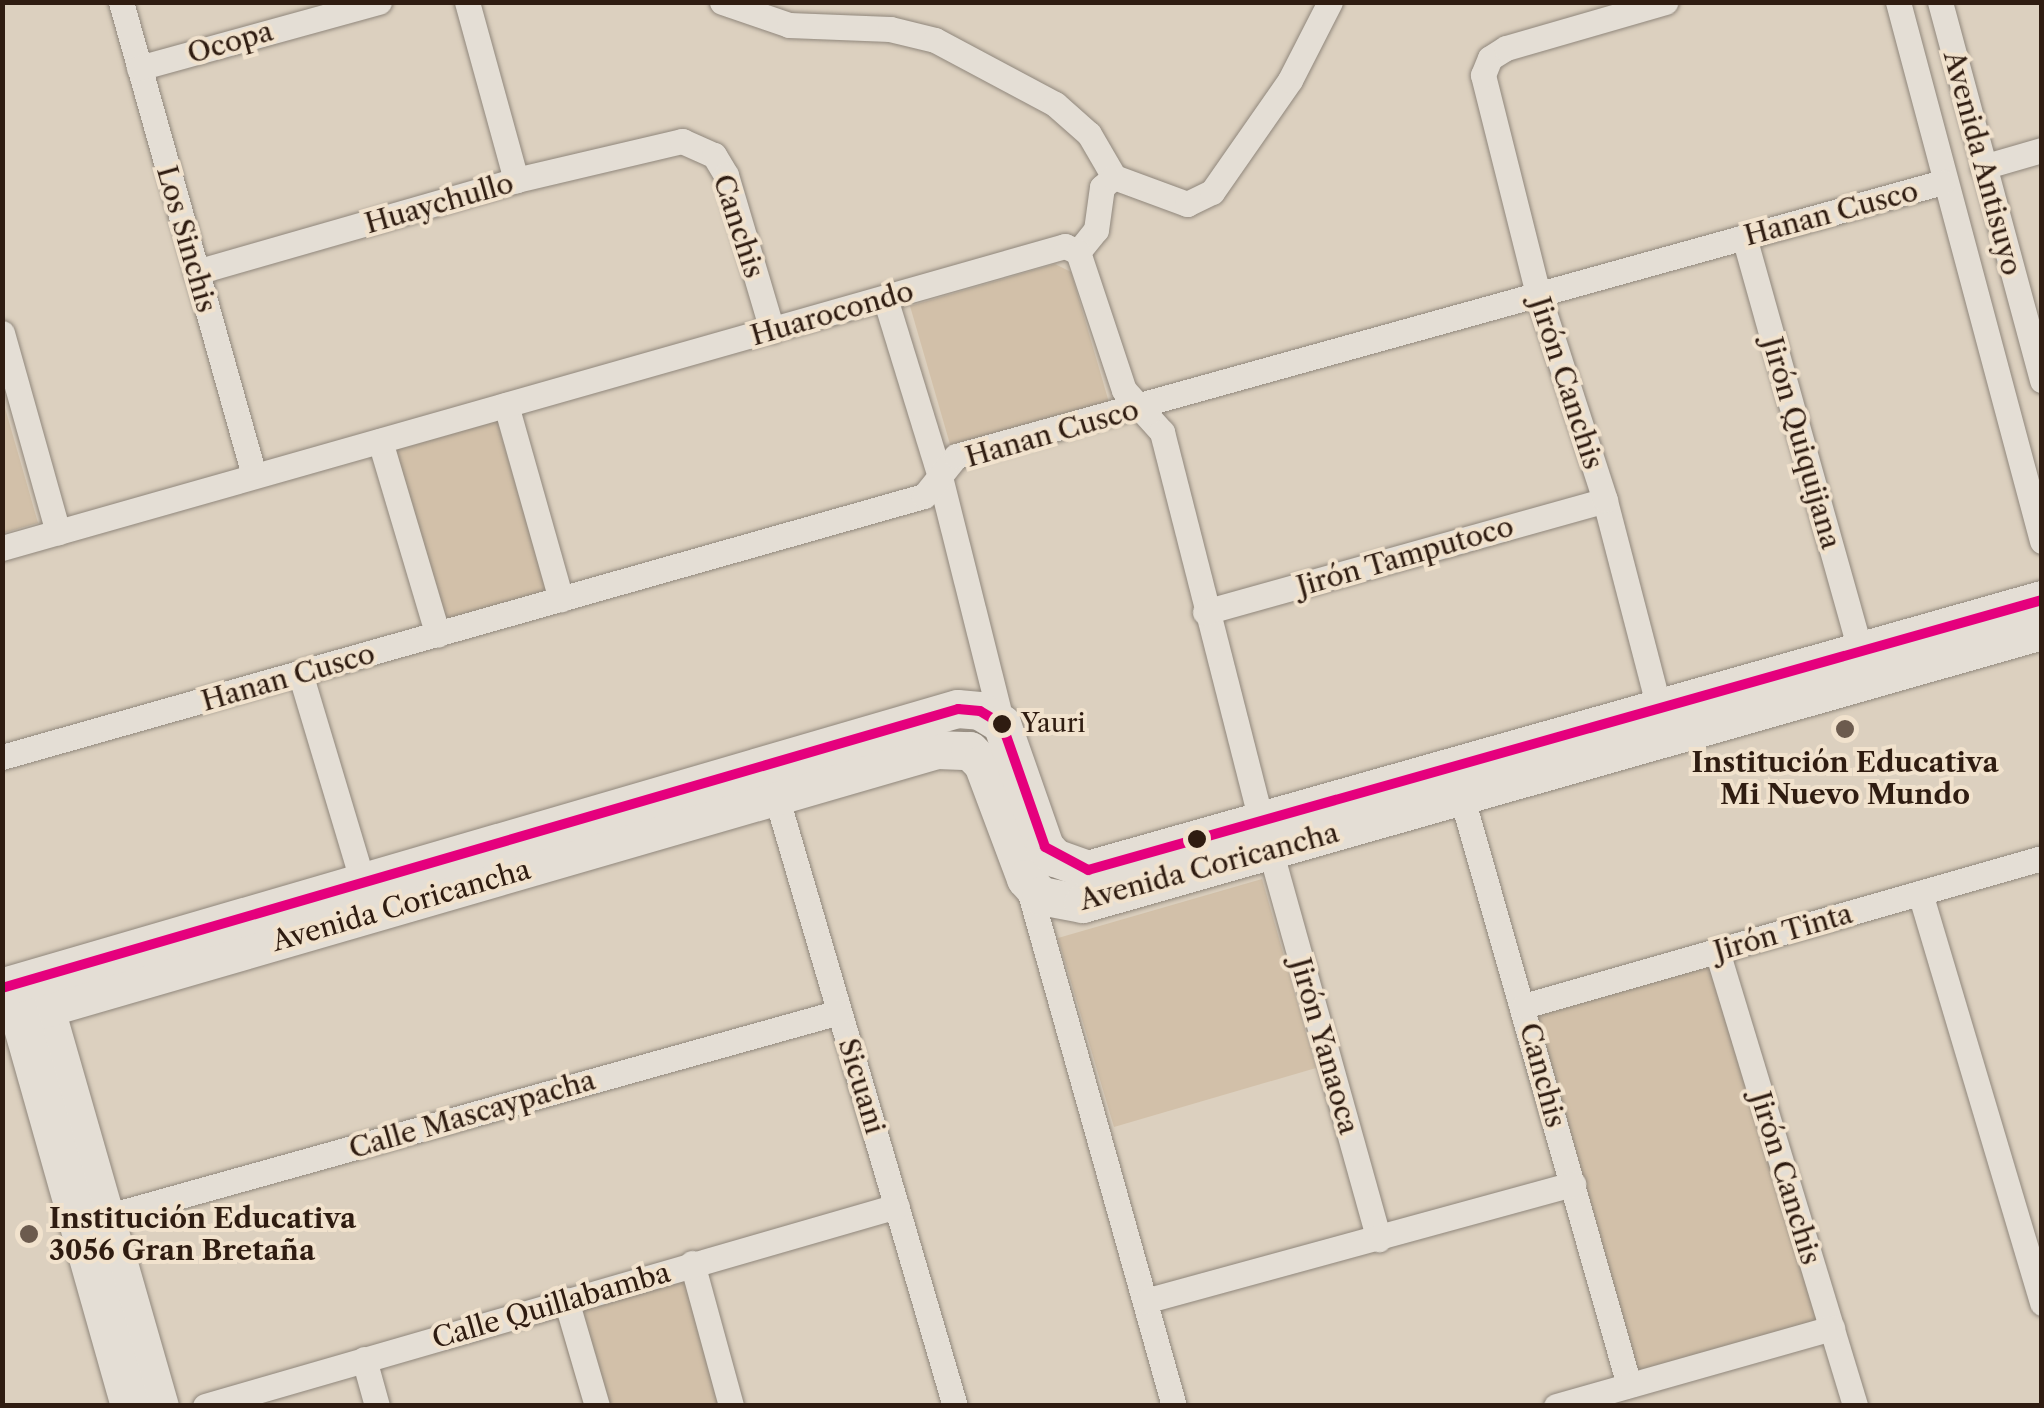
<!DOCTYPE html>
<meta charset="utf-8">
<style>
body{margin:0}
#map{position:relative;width:2044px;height:1408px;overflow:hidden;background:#dcd0bf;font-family:"Libre Caslon Text",serif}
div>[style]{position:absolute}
.green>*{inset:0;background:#d2c0a9}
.roads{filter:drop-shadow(0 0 2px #90877c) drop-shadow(0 0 2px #90877c)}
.street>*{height:25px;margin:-12.5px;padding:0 12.5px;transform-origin:12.5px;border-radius:12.5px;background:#e4ded5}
.secondary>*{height:38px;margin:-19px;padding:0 19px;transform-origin:19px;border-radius:19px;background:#e4ded5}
.bus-1>*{height:10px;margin:-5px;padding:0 5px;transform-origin:5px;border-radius:5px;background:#e5007d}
.dots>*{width:28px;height:28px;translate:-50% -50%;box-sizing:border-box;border:5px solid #f1e2cd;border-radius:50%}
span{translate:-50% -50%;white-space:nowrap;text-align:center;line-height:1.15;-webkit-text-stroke:8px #f1e2cd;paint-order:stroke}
.bus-label{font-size:26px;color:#2f1c11}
.left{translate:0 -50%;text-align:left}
.street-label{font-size:28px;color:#2f1c11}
.poi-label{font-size:28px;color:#2f1c11;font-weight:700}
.frame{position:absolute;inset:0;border:5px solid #2f1c11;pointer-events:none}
</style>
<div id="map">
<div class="green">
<div style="clip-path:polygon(1055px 264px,1071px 272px,1110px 406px,952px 451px,910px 306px)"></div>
<div style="clip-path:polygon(3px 401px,38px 523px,3px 533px,2px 533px)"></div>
<div style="clip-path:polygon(497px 421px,547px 592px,442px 621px,393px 451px)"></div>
<div style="clip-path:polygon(1262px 879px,1316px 1068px,1114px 1127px,1058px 938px)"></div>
<div style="clip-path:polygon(1713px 959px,1823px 1323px,1634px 1376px,1533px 1010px)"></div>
<div style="clip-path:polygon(688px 1277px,723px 1405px,583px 1405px,557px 1317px)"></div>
</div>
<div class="roads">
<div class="street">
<div style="left:121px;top:2px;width:492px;rotate:74.3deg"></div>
<div style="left:467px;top:2px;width:185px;rotate:74.6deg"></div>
<div style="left:722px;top:2px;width:71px;rotate:18.9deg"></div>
<div style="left:789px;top:25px;width:101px;rotate:2.3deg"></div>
<div style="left:890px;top:29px;width:46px;rotate:13.7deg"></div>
<div style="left:935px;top:40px;width:136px;rotate:28.1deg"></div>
<div style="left:1055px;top:104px;width:45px;rotate:41.4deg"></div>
<div style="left:1089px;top:134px;width:50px;rotate:59.8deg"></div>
<div style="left:1898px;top:2px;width:558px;rotate:75.04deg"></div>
<div style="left:1940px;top:2px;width:392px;rotate:74.9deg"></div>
<div style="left:139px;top:68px;width:249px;rotate:-15.4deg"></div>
<div style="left:1983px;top:167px;width:61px;rotate:-16.1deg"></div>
<div style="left:1744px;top:237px;width:429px;rotate:74.3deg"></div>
<div style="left:1078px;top:252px;width:28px;rotate:-51deg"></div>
<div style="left:1096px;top:230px;width:43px;rotate:-82.1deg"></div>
<div style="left:1102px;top:187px;width:16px;rotate:-40deg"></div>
<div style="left:1114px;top:177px;width:78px;rotate:20.3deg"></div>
<div style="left:1187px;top:204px;width:28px;rotate:-26deg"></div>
<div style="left:1212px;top:192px;width:136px;rotate:-55.1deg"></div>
<div style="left:1290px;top:80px;width:88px;rotate:-62.9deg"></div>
<div style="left:196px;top:272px;width:333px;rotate:-16deg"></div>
<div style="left:516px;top:180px;width:171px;rotate:-13.2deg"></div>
<div style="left:682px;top:141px;width:35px;rotate:24deg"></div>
<div style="left:714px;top:155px;width:23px;rotate:59deg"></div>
<div style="left:726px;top:175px;width:162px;rotate:73.5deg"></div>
<div style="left:885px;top:298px;width:187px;rotate:72.9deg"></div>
<div style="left:940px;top:477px;width:255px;rotate:75.9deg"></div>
<div style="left:2px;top:333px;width:207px;rotate:74.3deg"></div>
<div style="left:506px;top:405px;width:202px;rotate:74.2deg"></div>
<div style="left:380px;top:441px;width:202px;rotate:73.4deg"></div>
<div style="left:2px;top:548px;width:1105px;rotate:-15.86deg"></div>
<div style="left:1065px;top:246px;width:14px;rotate:25deg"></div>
<div style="left:1078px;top:252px;width:145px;rotate:71.6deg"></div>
<div style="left:1124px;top:390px;width:57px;rotate:47.9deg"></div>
<div style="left:1162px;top:432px;width:405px;rotate:75.7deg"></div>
<div style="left:1205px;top:612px;width:415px;rotate:-15.6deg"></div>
<div style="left:300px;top:673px;width:219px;rotate:73.3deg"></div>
<div style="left:1659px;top:708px;width:215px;rotate:-104.6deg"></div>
<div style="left:1605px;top:500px;width:217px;rotate:-108deg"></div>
<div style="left:1538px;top:294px;width:226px;rotate:-104.1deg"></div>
<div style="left:1483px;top:75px;width:18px;rotate:-68deg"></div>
<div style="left:1490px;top:58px;width:19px;rotate:-32deg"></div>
<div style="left:1506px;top:48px;width:166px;rotate:-16.1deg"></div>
<div style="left:2px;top:757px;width:958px;rotate:-15.81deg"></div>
<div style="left:924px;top:496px;width:51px;rotate:-51.3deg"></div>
<div style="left:956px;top:456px;width:1024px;rotate:-15.52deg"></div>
<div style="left:772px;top:782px;width:650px;rotate:73.66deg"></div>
<div style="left:1458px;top:784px;width:625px;rotate:74.12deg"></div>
<div style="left:1271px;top:853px;width:401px;rotate:74.4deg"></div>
<div style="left:1028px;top:886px;width:540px;rotate:74.32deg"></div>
<div style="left:1920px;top:893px;width:428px;rotate:73.4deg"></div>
<div style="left:1717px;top:951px;width:475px;rotate:73.1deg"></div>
<div style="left:1524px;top:1006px;width:539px;rotate:-15.95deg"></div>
<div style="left:105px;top:1217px;width:762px;rotate:-15.6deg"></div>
<div style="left:692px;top:1263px;width:148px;rotate:74.7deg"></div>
<div style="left:566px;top:1300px;width:110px;rotate:73.7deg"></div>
<div style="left:1145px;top:1301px;width:444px;rotate:-15.3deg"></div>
<div style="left:364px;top:1359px;width:49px;rotate:74.5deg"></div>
<div style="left:205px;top:1406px;width:720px;rotate:-16.12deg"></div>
<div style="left:1556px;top:1406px;width:287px;rotate:-15.8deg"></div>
</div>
<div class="secondary">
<div style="left:39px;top:985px;width:438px;rotate:74deg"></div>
<div style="left:20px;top:1016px;width:955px;rotate:-16.18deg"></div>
<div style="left:937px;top:750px;width:33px;rotate:2deg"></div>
<div style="left:970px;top:751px;width:18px;rotate:45deg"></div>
<div style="left:983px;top:764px;width:123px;rotate:69.5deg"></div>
<div style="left:1026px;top:879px;width:23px;rotate:49deg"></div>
<div style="left:1041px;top:896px;width:43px;rotate:10.8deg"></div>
<div style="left:1083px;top:904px;width:997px;rotate:-15.89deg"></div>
<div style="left:130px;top:1406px;width:437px;rotate:-105.8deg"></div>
<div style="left:11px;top:985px;width:986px;rotate:-16.25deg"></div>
<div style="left:958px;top:709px;width:22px;rotate:5deg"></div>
<div style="left:980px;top:711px;width:26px;rotate:31deg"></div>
<div style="left:1002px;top:724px;width:130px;rotate:70.7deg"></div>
<div style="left:1045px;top:847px;width:15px;rotate:48deg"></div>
<div style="left:1055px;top:858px;width:35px;rotate:20deg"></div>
<div style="left:1088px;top:870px;width:991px;rotate:-15.8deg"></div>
</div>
</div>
<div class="bus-1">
<div style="left:2px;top:988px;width:996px;rotate:-16.27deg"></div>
<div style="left:958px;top:709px;width:22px;rotate:5deg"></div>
<div style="left:980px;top:711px;width:26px;rotate:31deg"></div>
<div style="left:1002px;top:724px;width:130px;rotate:70.7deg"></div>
<div style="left:1045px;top:847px;width:49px;rotate:28.1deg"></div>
<div style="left:1088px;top:870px;width:991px;rotate:-15.8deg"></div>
</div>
<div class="dots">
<div style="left:1002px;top:724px;background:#2f1c11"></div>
<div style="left:1845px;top:729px;background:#6c5b4e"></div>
<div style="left:1197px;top:839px;background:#2f1c11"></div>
<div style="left:29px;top:1234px;background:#6c5b4e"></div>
</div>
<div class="bus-label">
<span class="left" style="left:1021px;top:724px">Yauri</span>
</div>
<div class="street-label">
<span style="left:230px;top:42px;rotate:-16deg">Ocopa</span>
<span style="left:1983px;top:163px;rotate:75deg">Avenida Antisuyo</span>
<span style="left:439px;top:203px;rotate:-16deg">Huaychullo</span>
<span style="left:1831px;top:213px;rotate:-15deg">Hanan Cusco</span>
<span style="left:739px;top:226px;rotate:72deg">Canchis</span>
<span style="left:187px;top:239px;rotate:74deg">Los Sinchis</span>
<span style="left:832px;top:313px;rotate:-16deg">Huarocondo</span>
<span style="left:1567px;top:383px;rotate:72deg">Jirón Canchis</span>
<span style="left:1052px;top:433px;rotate:-16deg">Hanan Cusco</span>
<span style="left:1802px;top:443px;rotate:74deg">Jirón Quiquijana</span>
<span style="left:1405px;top:556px;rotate:-16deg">Jirón Tamputoco</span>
<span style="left:288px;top:677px;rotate:-16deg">Hanan Cusco</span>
<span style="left:1209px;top:866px;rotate:-15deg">Avenida Coricancha</span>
<span style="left:401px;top:905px;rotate:-16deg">Avenida Coricancha</span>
<span style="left:1783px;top:932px;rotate:-16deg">Jirón Tinta</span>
<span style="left:1325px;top:1046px;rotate:74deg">Jirón Yanaoca</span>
<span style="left:1543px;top:1075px;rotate:75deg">Canchis</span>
<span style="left:862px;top:1086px;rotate:73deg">Sicuani</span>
<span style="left:472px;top:1114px;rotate:-16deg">Calle Mascaypacha</span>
<span style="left:1786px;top:1178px;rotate:73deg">Jirón Canchis</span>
<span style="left:551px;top:1305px;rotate:-16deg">Calle Quillabamba</span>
</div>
<div class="poi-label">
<span style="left:1845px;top:778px">Institución Educativa<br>Mi Nuevo Mundo</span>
<span class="left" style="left:49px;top:1234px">Institución Educativa<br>3056 Gran Bretaña</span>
</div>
<div class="frame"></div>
</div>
